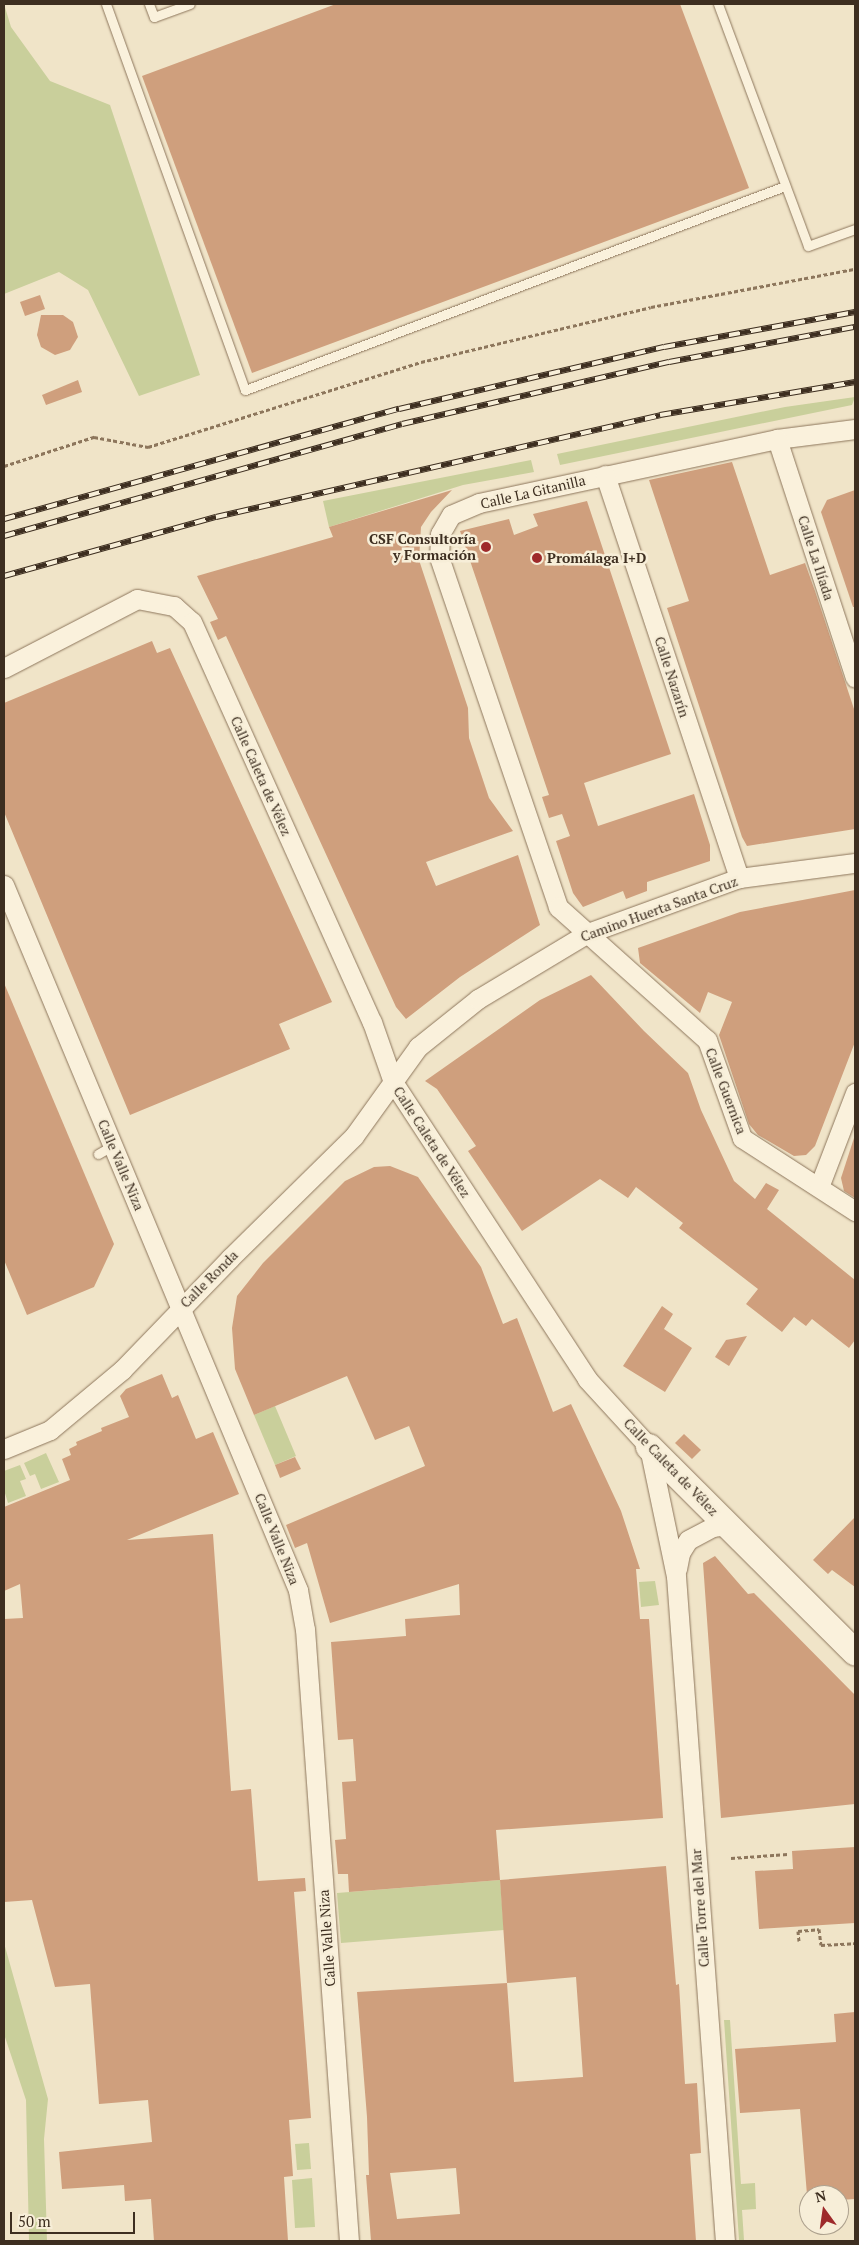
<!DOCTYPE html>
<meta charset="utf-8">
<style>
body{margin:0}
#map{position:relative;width:859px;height:2245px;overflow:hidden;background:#f0e4c8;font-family:"PT Serif",serif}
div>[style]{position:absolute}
.green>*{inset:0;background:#c9cf9b}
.building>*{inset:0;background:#cf9f7d}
.path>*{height:3px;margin-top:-1.5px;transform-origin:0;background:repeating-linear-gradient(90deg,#8d765c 0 4px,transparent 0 6.5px)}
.roads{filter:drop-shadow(0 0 1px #8d765c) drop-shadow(0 0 1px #8d765c)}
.lane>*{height:9px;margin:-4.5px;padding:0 4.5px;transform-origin:4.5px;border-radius:4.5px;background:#faf1dc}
.street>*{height:19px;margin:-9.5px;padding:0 9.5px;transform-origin:9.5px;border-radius:9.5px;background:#faf1dc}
.secondary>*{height:26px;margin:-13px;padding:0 13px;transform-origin:13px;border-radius:13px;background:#faf1dc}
.rail>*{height:5.5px;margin-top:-2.75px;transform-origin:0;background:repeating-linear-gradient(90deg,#f7eed8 0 11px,#3d2e20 0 22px);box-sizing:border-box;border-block:1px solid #3d2e20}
.dots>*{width:14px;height:14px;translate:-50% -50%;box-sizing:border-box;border:2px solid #f7eed8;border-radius:50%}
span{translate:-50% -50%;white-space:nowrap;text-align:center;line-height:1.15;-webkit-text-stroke:5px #f7eed8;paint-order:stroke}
.street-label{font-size:14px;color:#3d2e20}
.poi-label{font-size:14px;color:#3d2e20;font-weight:700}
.right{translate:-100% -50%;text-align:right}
.left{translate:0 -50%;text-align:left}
.frame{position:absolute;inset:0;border:5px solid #3d2e20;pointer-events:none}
.north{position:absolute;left:799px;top:2185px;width:50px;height:50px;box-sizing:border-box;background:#f7eed8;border:1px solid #ada18e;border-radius:50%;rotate:346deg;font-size:14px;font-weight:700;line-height:20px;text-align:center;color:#3d2e20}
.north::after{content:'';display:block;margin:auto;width:18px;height:22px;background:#9e2a2b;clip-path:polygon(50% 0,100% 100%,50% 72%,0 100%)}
.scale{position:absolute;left:10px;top:2212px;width:125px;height:22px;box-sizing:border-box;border:2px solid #3d2e20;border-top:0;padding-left:6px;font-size:15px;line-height:18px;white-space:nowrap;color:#3d2e20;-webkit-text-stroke:4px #f7eed8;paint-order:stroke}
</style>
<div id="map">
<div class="green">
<div style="clip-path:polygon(4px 4px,11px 27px,50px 81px,110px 105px,200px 375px,139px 396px,88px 290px,59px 272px,4px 294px)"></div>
<div style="clip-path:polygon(855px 397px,852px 405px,560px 465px,557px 454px,785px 407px)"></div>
<div style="clip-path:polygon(531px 460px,534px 472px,463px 485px,329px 527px,323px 501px)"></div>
<div style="clip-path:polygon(275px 1406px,296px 1456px,275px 1465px,254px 1415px)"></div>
<div style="clip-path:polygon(46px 1453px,59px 1482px,41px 1489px,35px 1474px,30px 1476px,24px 1463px)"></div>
<div style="clip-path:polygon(20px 1465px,26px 1479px,20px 1481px,26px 1496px,8px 1503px,4px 1490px,4px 1471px)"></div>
<div style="clip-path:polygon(655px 1581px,659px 1605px,641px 1607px,639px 1582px)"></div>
<div style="clip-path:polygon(500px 1880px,504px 1930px,341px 1943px,337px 1893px)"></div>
<div style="clip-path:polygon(4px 1943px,48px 2099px,44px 2139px,47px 2241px,29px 2241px,26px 2100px,4px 2034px)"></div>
<div style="clip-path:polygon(724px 2020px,730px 2020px,741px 2184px,755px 2183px,756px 2209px,742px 2210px,744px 2240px,739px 2240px)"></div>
<div style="clip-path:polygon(309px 2143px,311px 2169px,297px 2170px,295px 2144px)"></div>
<div style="clip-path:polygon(312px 2178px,315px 2227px,295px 2228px,292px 2180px)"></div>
</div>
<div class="building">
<div style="clip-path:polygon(336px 4px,680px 4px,749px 188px,252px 373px,142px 76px)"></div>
<div style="clip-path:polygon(40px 295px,45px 309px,25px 316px,20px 302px)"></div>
<div style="clip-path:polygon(41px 315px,63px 315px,73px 322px,78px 337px,70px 350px,55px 355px,41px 347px,37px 335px)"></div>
<div style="clip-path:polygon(78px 380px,82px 392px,46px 405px,42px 395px)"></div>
<div style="clip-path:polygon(732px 462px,770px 575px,805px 563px,815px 591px,855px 712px,855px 829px,747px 846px,742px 837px,667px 608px,689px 601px,649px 480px)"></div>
<div style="clip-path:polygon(452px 490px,431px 512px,421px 527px,419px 560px,468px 708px,469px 738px,489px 798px,513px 831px,426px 862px,436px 886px,518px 855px,540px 925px,460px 977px,406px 1019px,396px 1007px,226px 636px,218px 640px,210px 622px,218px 619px,197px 576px,333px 537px,329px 527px)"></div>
<div style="clip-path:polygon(855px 490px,855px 607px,853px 607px,821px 512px,827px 500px)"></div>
<div style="clip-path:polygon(587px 501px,671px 754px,584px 783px,598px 826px,694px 794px,710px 845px,710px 861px,647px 882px,647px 891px,626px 899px,623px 891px,583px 907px,573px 893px,556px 841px,570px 836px,562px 814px,549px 818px,542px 797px,549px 795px,460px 531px,509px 519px,514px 535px,538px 526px,533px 514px)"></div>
<div style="clip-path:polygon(152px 641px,157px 653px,170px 648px,332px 1002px,279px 1024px,290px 1049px,130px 1115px,4px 812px,4px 703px)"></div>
<div style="clip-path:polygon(855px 890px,855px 1042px,815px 1146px,806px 1155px,794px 1156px,758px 1135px,749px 1124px,719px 1035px,732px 1002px,708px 992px,700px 1013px,640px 963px,638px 948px,740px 912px)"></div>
<div style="clip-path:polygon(591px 975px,644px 1031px,688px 1073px,701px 1110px,734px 1181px,755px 1199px,766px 1183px,779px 1190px,767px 1209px,855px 1280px,855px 1340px,849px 1348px,812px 1319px,806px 1326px,794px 1317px,782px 1332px,746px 1304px,758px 1289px,679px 1228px,683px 1223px,636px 1187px,628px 1198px,600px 1179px,522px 1231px,468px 1151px,476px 1146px,437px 1089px,425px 1081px,540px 1000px)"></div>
<div style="clip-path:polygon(4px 983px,114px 1244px,94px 1287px,27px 1315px,4px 1260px)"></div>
<div style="clip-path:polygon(854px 1138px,855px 1138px,855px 1198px,844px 1191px,841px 1178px)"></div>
<div style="clip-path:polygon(390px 1166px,418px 1177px,481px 1267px,503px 1324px,517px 1318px,553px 1412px,571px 1404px,621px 1511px,640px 1569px,636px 1569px,640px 1619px,649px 1619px,663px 1818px,496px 1830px,500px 1880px,349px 1892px,348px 1874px,338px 1874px,335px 1840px,346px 1839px,342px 1782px,356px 1781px,353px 1739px,338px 1740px,331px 1642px,406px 1636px,405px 1619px,460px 1615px,459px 1584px,330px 1623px,307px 1543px,295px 1548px,286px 1525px,425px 1466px,409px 1426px,375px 1440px,347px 1376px,254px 1415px,235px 1369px,232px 1328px,237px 1296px,263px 1263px,345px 1181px,374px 1167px)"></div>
<div style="clip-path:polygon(662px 1306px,673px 1314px,664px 1329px,692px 1348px,665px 1392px,623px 1366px)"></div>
<div style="clip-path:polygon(747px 1336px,729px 1366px,715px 1357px,726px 1340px)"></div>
<div style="clip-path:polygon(162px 1374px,172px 1398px,178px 1395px,196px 1439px,213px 1432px,239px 1494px,127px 1540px,213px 1534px,231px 1791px,251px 1789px,258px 1881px,305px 1878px,306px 1891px,294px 1892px,311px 2118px,289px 2120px,293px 2176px,284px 2177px,288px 2241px,154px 2241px,151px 2199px,125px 2201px,124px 2185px,62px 2189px,59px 2152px,152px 2142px,148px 2100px,99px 2104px,90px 1984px,55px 1987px,32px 1900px,4px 1902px,4px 1619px,23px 1618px,20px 1584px,4px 1591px,4px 1507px,70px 1480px,62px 1459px,71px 1455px,69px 1449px,77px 1445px,76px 1442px,102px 1431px,101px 1428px,129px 1417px,120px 1396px,126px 1389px)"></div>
<div style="clip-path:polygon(684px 1434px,701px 1450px,692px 1459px,675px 1443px)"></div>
<div style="clip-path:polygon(295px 1457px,301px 1469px,280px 1478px,275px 1465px)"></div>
<div style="clip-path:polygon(855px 1517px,855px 1587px,832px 1570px,828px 1574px,813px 1560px)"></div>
<div style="clip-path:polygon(715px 1556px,748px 1594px,754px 1593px,855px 1695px,855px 1804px,721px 1818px,703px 1563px)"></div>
<div style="clip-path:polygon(855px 1847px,855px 1923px,759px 1929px,755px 1871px,793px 1869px,792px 1851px)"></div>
<div style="clip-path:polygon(evenodd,666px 1866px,676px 1985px,679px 1984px,685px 2084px,697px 2083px,701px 2153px,690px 2154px,696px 2241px,371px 2241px,366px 2175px,369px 2175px,367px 2117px,357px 1992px,507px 1983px,500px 1880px,666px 1866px,576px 1977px,583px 2077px,514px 2082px,507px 1983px,576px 1977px,666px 1866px,456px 2168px,460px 2214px,397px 2219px,390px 2173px,456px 2168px)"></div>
<div style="clip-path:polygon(855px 2012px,855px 2199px,839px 2200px,839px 2195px,807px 2195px,800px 2109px,740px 2113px,735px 2049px,836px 2042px,834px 2014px)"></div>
</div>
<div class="path">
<div style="left:4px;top:466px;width:95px;rotate:-17.9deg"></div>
<div style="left:94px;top:437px;width:55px;rotate:10.5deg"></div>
<div style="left:148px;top:447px;width:286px;rotate:-17.3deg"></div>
<div style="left:421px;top:362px;width:236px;rotate:-13.4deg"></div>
<div style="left:651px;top:307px;width:208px;rotate:-10.6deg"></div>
<div style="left:731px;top:1858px;width:57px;rotate:-4deg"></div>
<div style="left:799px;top:1941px;width:10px;rotate:-96deg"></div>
<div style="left:798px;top:1931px;width:21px;rotate:-5deg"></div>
<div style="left:819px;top:1929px;width:16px;rotate:83deg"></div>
<div style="left:821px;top:1945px;width:34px;rotate:-3deg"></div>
</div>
<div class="roads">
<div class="lane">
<div style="left:106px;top:4px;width:410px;rotate:70.2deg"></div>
<div style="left:245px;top:390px;width:577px;rotate:-20.7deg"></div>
<div style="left:149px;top:4px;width:14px;rotate:69deg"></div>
<div style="left:154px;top:17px;width:38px;rotate:-20deg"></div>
<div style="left:718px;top:4px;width:258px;rotate:69.6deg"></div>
<div style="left:808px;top:246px;width:50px;rotate:-19.9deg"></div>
<div style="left:98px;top:1154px;width:16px;rotate:-30deg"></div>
</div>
<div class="street">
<div style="left:855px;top:429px;width:79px;rotate:172.7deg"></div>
<div style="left:777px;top:439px;width:305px;rotate:167.9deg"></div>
<div style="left:479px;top:503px;width:30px;rotate:157deg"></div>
<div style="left:451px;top:515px;width:22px;rotate:120deg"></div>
<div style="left:440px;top:534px;width:23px;rotate:92deg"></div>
<div style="left:439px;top:557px;width:370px;rotate:71.2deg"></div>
<div style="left:558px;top:907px;width:200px;rotate:41.8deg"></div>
<div style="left:707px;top:1040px;width:104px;rotate:70.3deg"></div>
<div style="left:742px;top:1138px;width:135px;rotate:32.9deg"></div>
<div style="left:777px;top:439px;width:251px;rotate:71.9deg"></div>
<div style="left:605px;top:475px;width:425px;rotate:71.6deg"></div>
<div style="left:4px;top:668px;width:150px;rotate:-27.4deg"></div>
<div style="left:137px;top:599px;width:38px;rotate:11deg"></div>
<div style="left:174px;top:606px;width:24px;rotate:42deg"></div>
<div style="left:192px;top:622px;width:439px;rotate:65.8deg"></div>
<div style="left:372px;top:1022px;width:64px;rotate:70.7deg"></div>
<div style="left:393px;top:1082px;width:355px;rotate:56.8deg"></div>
<div style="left:587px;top:1379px;width:92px;rotate:47.6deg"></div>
<div style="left:649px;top:1447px;width:132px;rotate:78.2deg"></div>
<div style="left:676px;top:1576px;width:667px;rotate:85.79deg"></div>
<div style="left:4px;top:885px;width:764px;rotate:67.36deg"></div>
<div style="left:298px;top:1590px;width:40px;rotate:80deg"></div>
<div style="left:305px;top:1629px;width:614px;rotate:85.89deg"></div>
<div style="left:819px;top:1187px;width:101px;rotate:-69deg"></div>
<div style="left:4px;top:1449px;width:50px;rotate:-22.4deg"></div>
<div style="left:50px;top:1430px;width:94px;rotate:-39.8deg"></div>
<div style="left:122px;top:1370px;width:156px;rotate:-46deg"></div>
<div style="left:230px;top:1258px;width:174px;rotate:-44.5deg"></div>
<div style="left:354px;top:1136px;width:110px;rotate:-54.3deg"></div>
<div style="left:418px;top:1047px;width:77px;rotate:-38.7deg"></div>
<div style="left:478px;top:999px;width:128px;rotate:-31deg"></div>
<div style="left:588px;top:933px;width:161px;rotate:-20deg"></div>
<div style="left:739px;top:878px;width:117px;rotate:-7.4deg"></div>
<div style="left:677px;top:1569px;width:16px;rotate:-79deg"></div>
<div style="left:680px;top:1553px;width:15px;rotate:-58deg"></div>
<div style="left:688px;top:1540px;width:27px;rotate:-28deg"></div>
<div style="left:712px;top:1527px;width:16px;rotate:-7deg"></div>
</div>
<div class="secondary">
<div style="left:649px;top:1447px;width:291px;rotate:44.9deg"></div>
</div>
</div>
<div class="rail">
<div style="left:4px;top:519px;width:410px;rotate:-15.6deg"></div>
<div style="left:399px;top:409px;width:272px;rotate:-13.2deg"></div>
<div style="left:664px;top:347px;width:194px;rotate:-10.4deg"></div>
<div style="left:4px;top:536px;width:413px;rotate:-15.7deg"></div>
<div style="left:402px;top:424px;width:274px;rotate:-13.1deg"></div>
<div style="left:669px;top:362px;width:189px;rotate:-10.7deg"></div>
<div style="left:4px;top:576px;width:220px;rotate:-15.6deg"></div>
<div style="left:216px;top:517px;width:456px;rotate:-12.9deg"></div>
<div style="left:660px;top:415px;width:198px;rotate:-9.6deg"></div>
</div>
<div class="dots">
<div style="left:486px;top:547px;background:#9e2a2b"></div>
<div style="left:537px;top:558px;background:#9e2a2b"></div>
</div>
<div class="street-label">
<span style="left:533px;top:492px;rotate:-13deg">Calle La Gitanilla</span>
<span style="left:816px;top:558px;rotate:72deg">Calle La Ilíada</span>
<span style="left:672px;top:677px;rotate:72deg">Calle Nazarín</span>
<span style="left:261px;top:776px;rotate:66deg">Calle Caleta de Vélez</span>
<span style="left:659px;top:909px;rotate:-20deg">Camino Huerta Santa Cruz</span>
<span style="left:726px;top:1091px;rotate:69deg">Calle Guernica</span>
<span style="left:432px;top:1142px;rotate:57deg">Calle Caleta de Vélez</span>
<span style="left:121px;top:1165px;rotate:67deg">Calle Valle Niza</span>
<span style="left:209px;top:1279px;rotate:-45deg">Calle Ronda</span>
<span style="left:671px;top:1467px;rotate:46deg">Calle Caleta de Vélez</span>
<span style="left:277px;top:1539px;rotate:68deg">Calle Valle Niza</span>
<span style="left:700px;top:1908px;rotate:-94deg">Calle Torre del Mar</span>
<span style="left:327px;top:1938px;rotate:-94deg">Calle Valle Niza</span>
</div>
<div class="poi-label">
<span class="right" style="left:476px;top:547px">CSF Consultoría<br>y Formación</span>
<span class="left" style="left:547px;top:558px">Promálaga I+D</span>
</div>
<div class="frame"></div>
<div class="north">N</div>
<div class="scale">50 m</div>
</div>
